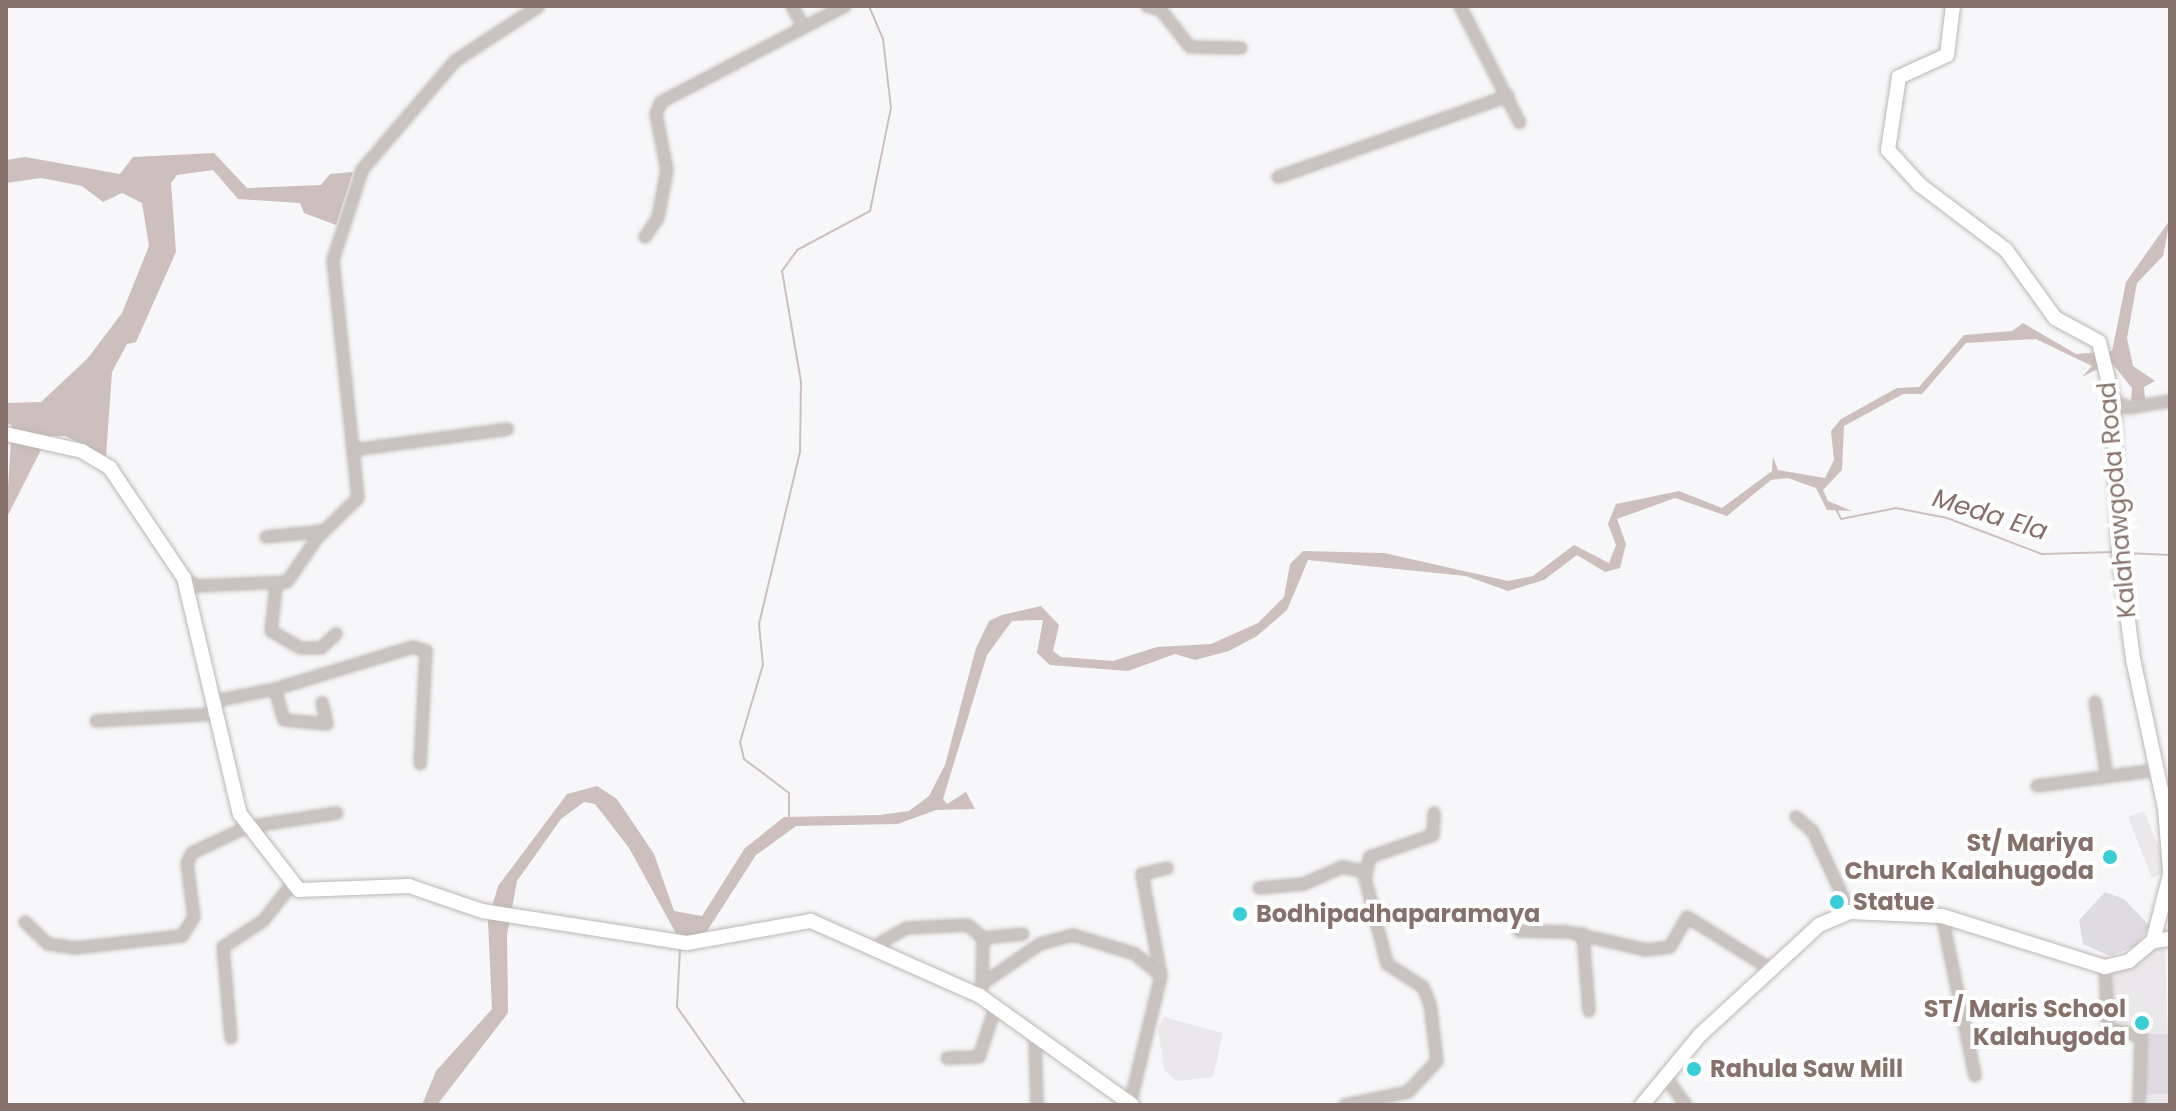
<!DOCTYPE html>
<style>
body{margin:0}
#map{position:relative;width:2176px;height:1111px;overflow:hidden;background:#f7f7f9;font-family:Poppins,sans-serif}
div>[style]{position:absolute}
.built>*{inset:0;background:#eae8ea}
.green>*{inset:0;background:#dedbe3}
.water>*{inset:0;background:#ccbfbd}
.stream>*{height:2px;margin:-1px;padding:0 1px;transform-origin:1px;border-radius:1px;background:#ccbfbd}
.roads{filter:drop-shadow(0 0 2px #bdb6b3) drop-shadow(0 0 2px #bdb6b3)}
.street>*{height:10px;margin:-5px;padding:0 5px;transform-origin:5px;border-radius:5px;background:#c8c3c0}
.secondary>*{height:14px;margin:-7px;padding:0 7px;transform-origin:7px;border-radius:7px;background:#fff}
.dots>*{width:22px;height:22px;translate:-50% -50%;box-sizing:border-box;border:4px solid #fff;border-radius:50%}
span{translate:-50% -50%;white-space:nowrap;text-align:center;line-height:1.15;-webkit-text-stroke:8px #fff;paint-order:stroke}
.street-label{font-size:24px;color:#86726a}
.poi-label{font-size:24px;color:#86726a;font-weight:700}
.right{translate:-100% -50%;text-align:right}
.left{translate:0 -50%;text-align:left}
.water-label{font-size:26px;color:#886e6b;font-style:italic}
.frame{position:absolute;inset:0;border:8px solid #86726a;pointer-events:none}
</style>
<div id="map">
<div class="built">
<div style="clip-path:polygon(2144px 811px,2168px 871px,2152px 878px,2128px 817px)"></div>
<div style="clip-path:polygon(2165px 943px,2170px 1105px,2142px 1105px,2143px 1032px,2116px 1028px,2110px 1019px,2113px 972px)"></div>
<div style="clip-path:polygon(1164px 1017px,1223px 1033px,1213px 1077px,1177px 1081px,1164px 1070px,1158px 1028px)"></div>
</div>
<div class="green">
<div style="clip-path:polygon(2105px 892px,2124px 899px,2150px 926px,2136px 946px,2110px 956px,2083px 944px,2079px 920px)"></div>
<div style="clip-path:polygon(2144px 1034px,2170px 1034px,2170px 1094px,2144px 1094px)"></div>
</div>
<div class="water">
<div style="clip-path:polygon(214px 153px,247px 188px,321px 185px,330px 174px,353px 172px,336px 225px,304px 213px,300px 203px,238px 199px,213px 170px,177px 175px,171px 183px,176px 252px,136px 342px,127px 344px,112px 372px,106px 456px,65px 436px,48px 436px,6px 519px,12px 425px,6px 423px,6px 403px,41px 402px,87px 359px,122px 313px,149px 246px,142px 203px,122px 193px,103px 202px,82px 186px,41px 178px,6px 183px,6px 160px,25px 157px,120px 174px,133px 157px)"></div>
<div style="clip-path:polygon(2170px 220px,2163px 256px,2137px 283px,2127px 338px,2133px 366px,2155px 381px,2144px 387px,2145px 399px,2131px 401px,2132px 388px,2111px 362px,2082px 377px,2092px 366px,2036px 339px,1966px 343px,1922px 394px,1903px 394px,1844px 426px,1842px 470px,1823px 490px,1828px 501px,1852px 511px,1827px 510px,1816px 488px,1788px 478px,1771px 480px,1727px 516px,1675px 498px,1617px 519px,1626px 544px,1620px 568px,1605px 572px,1577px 555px,1544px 580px,1508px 591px,1466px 576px,1308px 560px,1287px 610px,1257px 636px,1229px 651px,1195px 660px,1175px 654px,1128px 671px,1050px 665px,1037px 653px,1043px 620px,1012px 621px,987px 655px,943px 799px,947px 804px,966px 792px,975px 809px,936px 810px,898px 824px,796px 826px,756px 855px,707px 931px,689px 937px,678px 937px,629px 848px,595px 804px,584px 802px,561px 819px,517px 881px,507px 935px,508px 1013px,437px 1105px,422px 1105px,436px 1071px,492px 1009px,488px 921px,498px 886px,567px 794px,597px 786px,617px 799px,654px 854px,674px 911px,702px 916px,745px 848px,784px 817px,879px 815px,909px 811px,929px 796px,945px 765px,976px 648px,989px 621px,1002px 615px,1041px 606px,1059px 625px,1053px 651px,1061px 657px,1113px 661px,1157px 647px,1211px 644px,1258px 623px,1284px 597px,1290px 564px,1303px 551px,1384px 553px,1508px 581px,1533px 576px,1574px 545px,1609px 563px,1616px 545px,1608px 524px,1616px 504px,1679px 491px,1722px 508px,1772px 471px,1773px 457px,1778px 470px,1825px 478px,1834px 460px,1831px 431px,1841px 419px,1897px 388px,1919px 387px,1964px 335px,2012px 331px,2023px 323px,2076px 354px,2112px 351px,2126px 282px)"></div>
</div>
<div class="stream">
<div style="left:1835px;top:507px;width:13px;rotate:63deg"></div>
<div style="left:1841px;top:519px;width:56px;rotate:-11.3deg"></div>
<div style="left:1896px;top:508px;width:52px;rotate:11.1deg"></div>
<div style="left:1947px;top:518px;width:102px;rotate:20.8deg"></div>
<div style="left:2042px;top:554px;width:71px;rotate:-1.6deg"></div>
<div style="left:2127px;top:553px;width:43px;rotate:2.7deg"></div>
<div style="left:789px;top:817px;width:24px;rotate:-90deg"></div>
<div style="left:789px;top:793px;width:56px;rotate:-142.9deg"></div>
<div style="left:744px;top:759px;width:17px;rotate:-103deg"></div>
<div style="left:740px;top:742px;width:80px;rotate:-73.4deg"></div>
<div style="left:763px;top:665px;width:41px;rotate:-95.6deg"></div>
<div style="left:759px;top:624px;width:177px;rotate:-76.6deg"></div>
<div style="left:800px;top:452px;width:70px;rotate:-89.2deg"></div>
<div style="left:801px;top:382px;width:113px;rotate:-99.7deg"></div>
<div style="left:782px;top:271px;width:26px;rotate:-54deg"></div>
<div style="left:797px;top:250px;width:83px;rotate:-28.1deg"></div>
<div style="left:870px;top:211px;width:105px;rotate:-78.5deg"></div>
<div style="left:891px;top:108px;width:69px;rotate:-96.6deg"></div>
<div style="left:883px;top:39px;width:36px;rotate:-113deg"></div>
<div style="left:680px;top:949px;width:58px;rotate:93deg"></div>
<div style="left:677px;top:1007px;width:120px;rotate:54.9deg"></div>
</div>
<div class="roads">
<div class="street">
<div style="left:792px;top:6px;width:23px;rotate:61deg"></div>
<div style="left:1147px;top:6px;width:15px;rotate:16deg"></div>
<div style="left:1161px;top:10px;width:47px;rotate:51.9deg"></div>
<div style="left:1190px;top:47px;width:51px;rotate:1.1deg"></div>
<div style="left:1460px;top:6px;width:131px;rotate:62.9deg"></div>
<div style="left:1278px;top:177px;width:244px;rotate:-19.4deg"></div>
<div style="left:645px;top:237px;width:23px;rotate:-56deg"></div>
<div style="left:658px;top:218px;width:49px;rotate:-79.4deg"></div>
<div style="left:667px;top:170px;width:57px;rotate:-101.1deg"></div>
<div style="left:656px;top:114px;width:13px;rotate:-67deg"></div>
<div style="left:661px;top:102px;width:208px;rotate:-27.6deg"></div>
<div style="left:2113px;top:400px;width:17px;rotate:28deg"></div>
<div style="left:2128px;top:408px;width:43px;rotate:-9.5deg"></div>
<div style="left:353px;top:450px;width:156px;rotate:-7.7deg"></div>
<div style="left:266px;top:537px;width:58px;rotate:-5.9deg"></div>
<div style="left:184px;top:578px;width:15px;rotate:32deg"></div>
<div style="left:197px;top:586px;width:90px;rotate:-2.5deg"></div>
<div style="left:287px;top:582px;width:53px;rotate:-55.7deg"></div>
<div style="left:317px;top:538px;width:57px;rotate:-44.3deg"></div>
<div style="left:358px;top:498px;width:239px;rotate:-96deg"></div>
<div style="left:333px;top:260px;width:95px;rotate:-72.1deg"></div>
<div style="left:362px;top:170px;width:143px;rotate:-49.5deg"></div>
<div style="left:455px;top:61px;width:100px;rotate:-33.2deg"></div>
<div style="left:276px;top:587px;width:44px;rotate:96.5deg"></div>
<div style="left:271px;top:631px;width:34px;rotate:30deg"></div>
<div style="left:300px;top:648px;width:21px"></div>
<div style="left:321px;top:648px;width:21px;rotate:-43deg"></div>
<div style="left:275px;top:689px;width:144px;rotate:-16.9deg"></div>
<div style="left:413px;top:647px;width:14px;rotate:17deg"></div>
<div style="left:426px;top:651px;width:113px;rotate:93deg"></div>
<div style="left:215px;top:701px;width:61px;rotate:-11.3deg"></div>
<div style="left:275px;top:689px;width:32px;rotate:74deg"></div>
<div style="left:284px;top:720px;width:43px;rotate:5.3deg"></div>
<div style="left:327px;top:724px;width:22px;rotate:-103deg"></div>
<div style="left:2095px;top:702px;width:76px;rotate:80.9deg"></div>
<div style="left:96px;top:721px;width:121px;rotate:-3.3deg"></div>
<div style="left:2037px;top:786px;width:121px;rotate:-7.6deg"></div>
<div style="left:1796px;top:817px;width:23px;rotate:41deg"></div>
<div style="left:1813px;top:832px;width:88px;rotate:65.2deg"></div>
<div style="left:1259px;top:888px;width:45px;rotate:-5.1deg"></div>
<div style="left:1304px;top:884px;width:42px;rotate:-24.1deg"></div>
<div style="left:1342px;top:867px;width:25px;rotate:11deg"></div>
<div style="left:1942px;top:916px;width:163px;rotate:78.3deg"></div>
<div style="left:25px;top:922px;width:32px;rotate:44deg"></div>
<div style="left:48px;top:944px;width:27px;rotate:8deg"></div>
<div style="left:75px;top:948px;width:108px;rotate:-6.4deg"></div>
<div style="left:182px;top:936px;width:22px;rotate:-58deg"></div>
<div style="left:194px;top:917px;width:54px;rotate:-97.4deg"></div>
<div style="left:187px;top:863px;width:11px;rotate:-63deg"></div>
<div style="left:192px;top:853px;width:61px;rotate:-25.3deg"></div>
<div style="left:247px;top:827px;width:91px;rotate:-8.8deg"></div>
<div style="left:1519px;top:931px;width:49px;rotate:1.2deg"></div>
<div style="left:1568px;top:932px;width:80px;rotate:13deg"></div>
<div style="left:1646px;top:950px;width:24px;rotate:-7deg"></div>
<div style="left:1670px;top:947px;width:34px;rotate:-60deg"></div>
<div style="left:1687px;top:917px;width:100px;rotate:31.9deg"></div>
<div style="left:1583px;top:934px;width:77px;rotate:85.5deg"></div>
<div style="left:983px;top:938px;width:40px;rotate:-5.7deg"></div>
<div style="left:877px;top:945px;width:34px;rotate:-30deg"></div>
<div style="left:907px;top:928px;width:61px;rotate:-2.8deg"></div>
<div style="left:968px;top:925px;width:20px;rotate:41deg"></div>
<div style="left:983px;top:938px;width:48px;rotate:91.2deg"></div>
<div style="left:2105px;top:967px;width:62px;rotate:87.2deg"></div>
<div style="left:2108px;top:1029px;width:34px;rotate:12deg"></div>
<div style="left:2141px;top:1036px;width:69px;rotate:91.7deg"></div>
<div style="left:982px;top:984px;width:70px;rotate:-34.6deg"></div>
<div style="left:1040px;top:944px;width:34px;rotate:-15deg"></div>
<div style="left:1073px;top:935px;width:65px;rotate:17deg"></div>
<div style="left:1135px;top:954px;width:34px;rotate:40deg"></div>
<div style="left:231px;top:1038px;width:91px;rotate:-95deg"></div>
<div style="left:223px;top:947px;width:48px;rotate:-33deg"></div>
<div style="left:263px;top:921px;width:48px;rotate:-51.7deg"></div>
<div style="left:1035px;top:1040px;width:65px;rotate:88.2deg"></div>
<div style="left:947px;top:1058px;width:32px;rotate:-2deg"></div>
<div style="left:979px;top:1057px;width:52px;rotate:-71.9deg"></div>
<div style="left:1664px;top:1075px;width:37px;rotate:54deg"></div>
<div style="left:1130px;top:1104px;width:132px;rotate:-76.4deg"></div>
<div style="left:1161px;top:976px;width:104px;rotate:-100.6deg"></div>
<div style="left:1142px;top:874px;width:26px;rotate:-13deg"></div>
<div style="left:1345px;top:1105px;width:64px;rotate:-11.7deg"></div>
<div style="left:1408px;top:1092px;width:42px;rotate:-46.9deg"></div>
<div style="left:1437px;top:1061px;width:57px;rotate:-97deg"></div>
<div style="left:1430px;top:1004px;width:18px;rotate:-112deg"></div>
<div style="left:1423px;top:987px;width:43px;rotate:-147.4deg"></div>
<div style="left:1387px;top:964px;width:89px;rotate:-104.3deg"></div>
<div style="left:1365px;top:878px;width:22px;rotate:-77deg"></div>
<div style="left:1370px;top:857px;width:67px;rotate:-19.2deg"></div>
<div style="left:1433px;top:835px;width:22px;rotate:-87deg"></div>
</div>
<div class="secondary">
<div style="left:1953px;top:6px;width:49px;rotate:97deg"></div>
<div style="left:1947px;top:55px;width:53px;rotate:155.4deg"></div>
<div style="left:1899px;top:77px;width:74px;rotate:98.6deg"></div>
<div style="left:1888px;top:150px;width:47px;rotate:47.6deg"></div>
<div style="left:1920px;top:185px;width:108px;rotate:37.1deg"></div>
<div style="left:2006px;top:250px;width:84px;rotate:54.2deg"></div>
<div style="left:2055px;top:318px;width:50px;rotate:28.6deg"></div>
<div style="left:2099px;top:342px;width:60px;rotate:76.4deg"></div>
<div style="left:2113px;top:400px;width:152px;rotate:87.7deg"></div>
<div style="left:2119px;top:552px;width:108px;rotate:82.5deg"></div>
<div style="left:2133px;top:659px;width:152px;rotate:77.9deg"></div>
<div style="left:2165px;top:808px;width:62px;rotate:85.4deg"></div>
<div style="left:6px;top:434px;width:78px;rotate:12.6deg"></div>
<div style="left:82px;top:451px;width:33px;rotate:31deg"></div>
<div style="left:110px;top:468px;width:133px;rotate:56.1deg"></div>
<div style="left:184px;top:578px;width:243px;rotate:76.7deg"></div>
<div style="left:240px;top:814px;width:96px;rotate:52.2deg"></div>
<div style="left:299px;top:890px;width:110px;rotate:-2.1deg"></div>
<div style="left:409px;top:886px;width:77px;rotate:18.9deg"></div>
<div style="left:482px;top:911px;width:207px;rotate:8.9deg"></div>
<div style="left:687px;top:943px;width:126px;rotate:-10.1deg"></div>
<div style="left:811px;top:921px;width:185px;rotate:23.9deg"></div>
<div style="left:980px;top:996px;width:187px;rotate:35.6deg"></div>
<div style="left:2153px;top:941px;width:17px;rotate:-7deg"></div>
<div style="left:1642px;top:1105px;width:91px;rotate:-50.4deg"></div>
<div style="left:1700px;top:1035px;width:162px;rotate:-42.7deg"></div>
<div style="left:1819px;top:925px;width:34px;rotate:-23deg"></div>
<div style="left:1850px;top:912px;width:92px;rotate:2.5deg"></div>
<div style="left:1942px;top:916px;width:171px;rotate:17.4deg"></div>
<div style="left:2105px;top:967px;width:25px;rotate:-14deg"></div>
<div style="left:2129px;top:961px;width:31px;rotate:-40deg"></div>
<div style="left:2153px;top:941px;width:68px;rotate:-75.6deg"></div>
</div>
</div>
<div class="dots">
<div style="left:2110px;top:857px;background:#38ced8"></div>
<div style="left:1837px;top:902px;background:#38ced8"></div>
<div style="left:1240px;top:914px;background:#38ced8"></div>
<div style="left:2142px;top:1023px;background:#38ced8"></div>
<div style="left:1694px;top:1069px;background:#38ced8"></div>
</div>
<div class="street-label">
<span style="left:2117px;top:500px;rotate:-95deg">Kalahawgoda Road</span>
</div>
<div class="poi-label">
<span class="right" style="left:2094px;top:857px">St/ Mariya<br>Church Kalahugoda</span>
<span class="left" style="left:1853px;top:902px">Statue</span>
<span class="left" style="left:1256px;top:914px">Bodhipadhaparamaya</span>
<span class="right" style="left:2126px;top:1023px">ST/ Maris School<br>Kalahugoda</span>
<span class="left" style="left:1710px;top:1069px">Rahula Saw Mill</span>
</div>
<div class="water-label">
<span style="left:1990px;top:515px;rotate:17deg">Meda Ela</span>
</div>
<div class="frame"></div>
</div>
